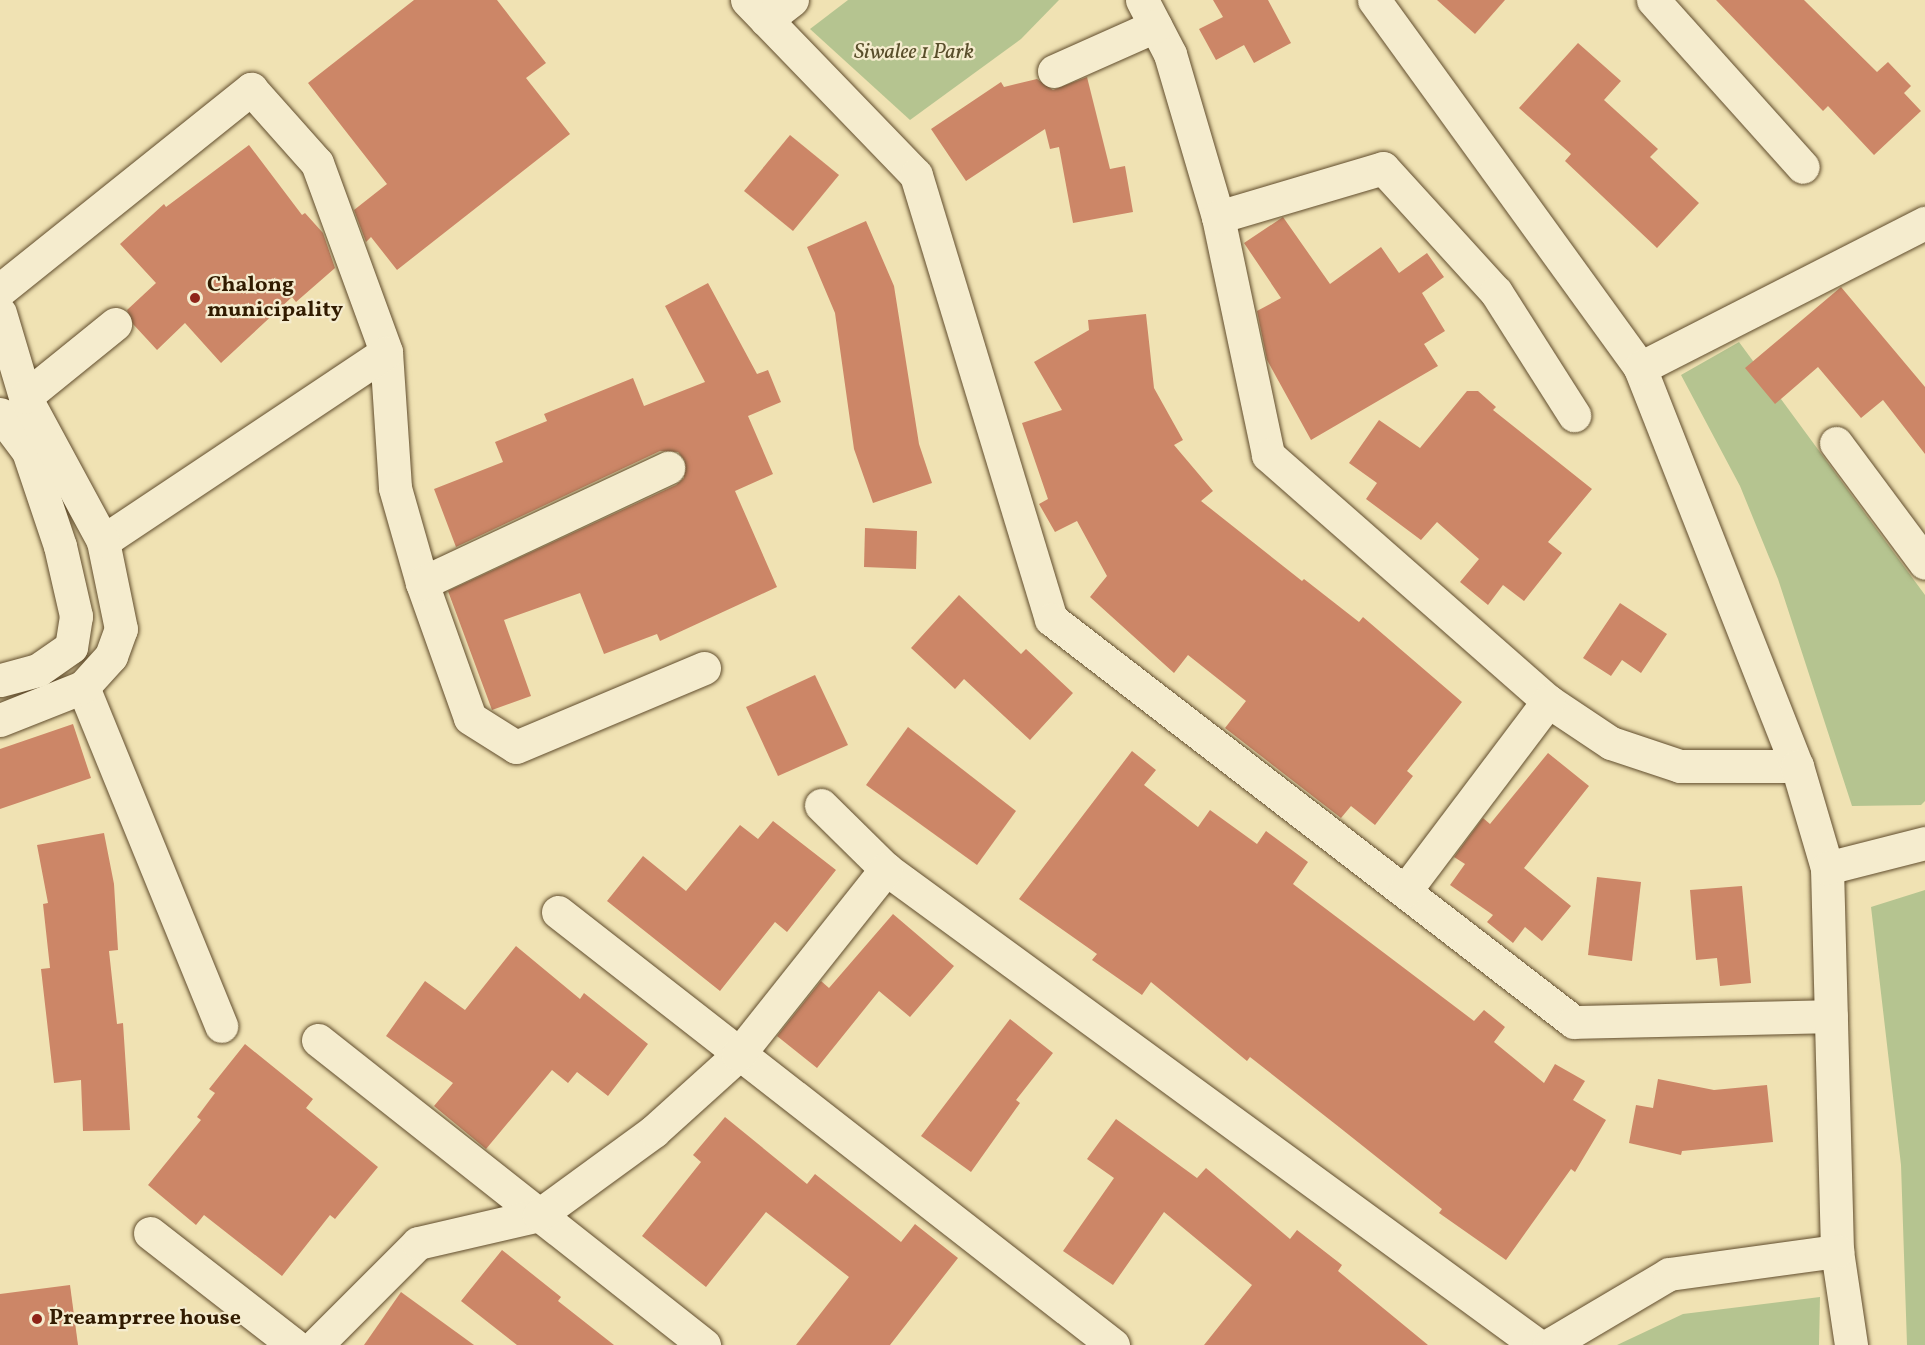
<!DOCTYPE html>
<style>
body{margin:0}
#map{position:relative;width:1925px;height:1345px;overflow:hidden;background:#f0e2b3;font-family:Vollkorn,serif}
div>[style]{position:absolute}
.green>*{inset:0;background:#b5c490}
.building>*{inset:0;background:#cc8667}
.roads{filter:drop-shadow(0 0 2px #614d2d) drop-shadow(0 0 2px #614d2d)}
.minor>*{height:33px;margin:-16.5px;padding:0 16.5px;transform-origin:16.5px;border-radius:16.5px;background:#f5ecce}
.dots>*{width:16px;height:16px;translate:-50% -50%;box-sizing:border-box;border:3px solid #f5ecce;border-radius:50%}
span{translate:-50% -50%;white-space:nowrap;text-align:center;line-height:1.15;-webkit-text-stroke:4.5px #f5ecce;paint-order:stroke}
.park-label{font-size:22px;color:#594e2b;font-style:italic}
.poi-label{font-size:22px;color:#311b00;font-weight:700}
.left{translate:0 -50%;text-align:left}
</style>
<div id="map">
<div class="green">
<div style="clip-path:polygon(848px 0,1059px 0,1021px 39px,910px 120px,810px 29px)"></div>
<div style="clip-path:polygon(1739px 342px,1925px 595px,1925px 801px,1921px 805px,1852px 806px,1778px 579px,1740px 486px,1681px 375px)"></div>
<div style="clip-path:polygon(1925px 890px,1925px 1345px,1907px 1345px,1901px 1165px,1871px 907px)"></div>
<div style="clip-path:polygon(1820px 1297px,1819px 1345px,1617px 1345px,1683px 1314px)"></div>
</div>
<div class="building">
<div style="clip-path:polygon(414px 0,497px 0,546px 63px,526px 78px,570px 134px,397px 270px,371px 237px,366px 242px,354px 210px,387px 184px,308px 83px)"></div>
<div style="clip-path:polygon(1213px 0,1268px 0,1291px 43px,1254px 63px,1244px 45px,1216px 60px,1199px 29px,1223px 17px)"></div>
<div style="clip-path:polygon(1437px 0,1505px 0,1475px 34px)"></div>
<div style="clip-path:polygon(1716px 0,1804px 0,1877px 72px,1888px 62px,1911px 86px,1904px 93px,1921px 111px,1874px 155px,1828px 106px,1823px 111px)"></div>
<div style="clip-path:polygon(1578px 43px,1621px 81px,1604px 100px,1658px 149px,1650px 157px,1699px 203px,1657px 248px,1565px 161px,1571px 154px,1519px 108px)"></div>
<div style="clip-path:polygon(1087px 77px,1110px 169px,1125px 166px,1133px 212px,1073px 223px,1059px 147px,1050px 149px,1045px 129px,966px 181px,931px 129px,1001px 82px,1004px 87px,1037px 79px,1053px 90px)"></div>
<div style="clip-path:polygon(790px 135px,839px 175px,793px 231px,744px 191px)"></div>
<div style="clip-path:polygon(249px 145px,302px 215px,305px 213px,323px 233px,335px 268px,296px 302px,292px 297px,221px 363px,185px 323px,157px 350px,133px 324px,127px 310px,156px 283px,120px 244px,164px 204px,166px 207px)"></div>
<div style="clip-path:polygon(1283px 217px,1330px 284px,1381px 247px,1399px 273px,1427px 253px,1444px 277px,1422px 293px,1445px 331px,1424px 344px,1438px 366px,1311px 440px,1267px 360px,1257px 311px,1281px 298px,1244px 243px)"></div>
<div style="clip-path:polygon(866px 221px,894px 286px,919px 444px,932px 483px,873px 503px,854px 449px,835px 313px,807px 247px)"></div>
<div style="clip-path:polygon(708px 283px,757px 374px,768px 370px,781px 402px,748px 416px,773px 474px,735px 491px,777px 587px,660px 641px,657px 634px,604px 654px,580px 593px,504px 620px,531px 696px,492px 710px,448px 591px,676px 485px,684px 478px,685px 461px,678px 452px,660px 451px,456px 547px,434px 489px,503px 462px,495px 442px,547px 421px,544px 414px,633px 378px,644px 406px,705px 382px,665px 306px)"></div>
<div style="clip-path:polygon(1841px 287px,1925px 387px,1925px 454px,1883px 400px,1861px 418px,1818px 367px,1775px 404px,1745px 368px)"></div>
<div style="clip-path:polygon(1146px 314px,1154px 388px,1183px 440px,1174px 445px,1213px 491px,1201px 501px,1302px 581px,1304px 579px,1359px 622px,1363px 617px,1462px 702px,1407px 771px,1413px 776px,1375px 825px,1351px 806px,1341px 818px,1225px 728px,1246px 701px,1188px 655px,1174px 673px,1090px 597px,1107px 576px,1077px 521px,1055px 532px,1039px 504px,1048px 499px,1022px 423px,1062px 410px,1034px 362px,1089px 330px,1088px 320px)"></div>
<div style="clip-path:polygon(1467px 391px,1478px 391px,1496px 407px,1493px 410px,1592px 489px,1548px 542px,1562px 553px,1524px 601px,1503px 585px,1488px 605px,1460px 582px,1479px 559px,1437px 522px,1421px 540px,1366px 499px,1377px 483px,1349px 463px,1379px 420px,1420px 448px)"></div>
<div style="clip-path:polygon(865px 528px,917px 531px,916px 569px,864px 567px)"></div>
<div style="clip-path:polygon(959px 595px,1021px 654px,1026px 649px,1073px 693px,1030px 740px,964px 679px,955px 689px,911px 648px)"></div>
<div style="clip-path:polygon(1620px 603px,1667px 634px,1641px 673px,1622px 660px,1611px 676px,1583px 658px)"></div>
<div style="clip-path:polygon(815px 675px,848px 745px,778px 776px,746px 707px)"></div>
<div style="clip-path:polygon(73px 724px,91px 778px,0 809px,0 749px)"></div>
<div style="clip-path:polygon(908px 727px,1016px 811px,977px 865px,866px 785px)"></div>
<div style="clip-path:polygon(1132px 751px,1156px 770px,1144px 785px,1198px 827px,1210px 810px,1257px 844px,1266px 831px,1308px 862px,1293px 884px,1474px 1021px,1484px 1010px,1505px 1027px,1494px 1042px,1544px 1083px,1555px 1064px,1585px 1081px,1573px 1100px,1606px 1120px,1575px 1172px,1571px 1169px,1506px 1260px,1439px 1213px,1442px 1209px,1339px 1127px,1250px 1057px,1247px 1061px,1151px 982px,1142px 995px,1092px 960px,1097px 954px,1019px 899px)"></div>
<div style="clip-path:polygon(1548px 753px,1589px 786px,1524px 868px,1571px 906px,1542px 941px,1525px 927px,1513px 943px,1487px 922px,1493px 915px,1450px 885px,1465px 864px,1454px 857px,1483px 818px,1490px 824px)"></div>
<div style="clip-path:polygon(773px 821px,836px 870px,787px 932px,775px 922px,720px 991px,607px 901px,643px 856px,686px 891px,740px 825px,758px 839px)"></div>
<div style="clip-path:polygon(104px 833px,114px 884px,118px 950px,109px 951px,117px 1024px,123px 1023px,130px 1130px,83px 1131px,81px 1080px,54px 1083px,41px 969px,50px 968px,43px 904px,48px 903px,37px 845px)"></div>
<div style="clip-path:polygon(1597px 877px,1641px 882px,1632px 961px,1588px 955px)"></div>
<div style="clip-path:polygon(1742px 886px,1751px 983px,1720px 986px,1717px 958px,1696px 960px,1690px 890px)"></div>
<div style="clip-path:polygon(893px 914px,954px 966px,910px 1017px,879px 991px,817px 1068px,777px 1036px,821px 981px,829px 988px)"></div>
<div style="clip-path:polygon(516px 946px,580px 999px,584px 993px,648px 1044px,608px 1096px,577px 1072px,568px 1083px,552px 1070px,486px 1149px,434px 1106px,453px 1083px,386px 1036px,425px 981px,465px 1010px)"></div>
<div style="clip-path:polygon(1010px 1019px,1053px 1053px,1016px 1100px,1020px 1103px,971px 1172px,921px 1136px)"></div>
<div style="clip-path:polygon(245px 1044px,313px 1099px,306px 1108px,378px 1167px,335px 1219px,330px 1215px,282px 1276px,204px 1215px,196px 1225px,148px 1185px,201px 1120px,197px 1117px,215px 1093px,209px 1089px)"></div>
<div style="clip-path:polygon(1658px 1079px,1714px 1090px,1767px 1085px,1773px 1142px,1682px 1151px,1681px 1155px,1629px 1143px,1636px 1105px,1653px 1108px)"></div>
<div style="clip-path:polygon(725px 1117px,807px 1184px,815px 1174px,901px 1242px,915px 1224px,958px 1258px,890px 1345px,796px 1345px,849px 1277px,766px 1212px,706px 1287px,642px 1236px,701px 1162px,693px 1155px)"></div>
<div style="clip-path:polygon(1116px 1119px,1197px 1178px,1206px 1168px,1290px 1239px,1297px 1230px,1342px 1265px,1338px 1271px,1428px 1345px,1204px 1345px,1252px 1285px,1164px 1212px,1113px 1285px,1063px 1251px,1114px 1178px,1087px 1159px)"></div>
<div style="clip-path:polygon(502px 1250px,561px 1297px,558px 1301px,614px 1345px,517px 1345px,461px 1301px)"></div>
<div style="clip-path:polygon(70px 1285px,78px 1345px,0 1345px,0 1294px)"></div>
<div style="clip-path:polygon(401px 1292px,474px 1345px,364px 1345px)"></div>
</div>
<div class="roads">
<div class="minor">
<div style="left:747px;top:0;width:243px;rotate:46deg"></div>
<div style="left:916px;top:175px;width:464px;rotate:73.1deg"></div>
<div style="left:1051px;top:619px;width:660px;rotate:37.62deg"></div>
<div style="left:1574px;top:1022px;width:257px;rotate:-1.3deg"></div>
<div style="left:1142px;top:0;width:61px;rotate:62.6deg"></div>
<div style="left:1170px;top:54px;width:170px;rotate:73.6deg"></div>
<div style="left:1218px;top:217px;width:243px;rotate:78.1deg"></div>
<div style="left:1268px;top:455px;width:373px;rotate:41.3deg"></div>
<div style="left:1548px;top:701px;width:76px;rotate:33.7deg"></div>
<div style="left:1611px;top:743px;width:73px;rotate:18.4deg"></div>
<div style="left:1680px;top:766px;width:117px"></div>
<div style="left:1374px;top:0;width:454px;rotate:54.1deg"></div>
<div style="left:1640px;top:368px;width:428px;rotate:68.5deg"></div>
<div style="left:1797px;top:766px;width:106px;rotate:73.6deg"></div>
<div style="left:1827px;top:868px;width:383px;rotate:88.5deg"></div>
<div style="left:1837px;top:1251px;width:95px;rotate:81.5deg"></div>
<div style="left:1653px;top:0;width:224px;rotate:48.1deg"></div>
<div style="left:766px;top:20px;width:33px;rotate:-38deg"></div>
<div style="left:1054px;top:71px;width:111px;rotate:-24deg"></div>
<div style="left:1218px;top:217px;width:172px;rotate:-16.5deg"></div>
<div style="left:1383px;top:168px;width:168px;rotate:47.7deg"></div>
<div style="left:1496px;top:292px;width:146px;rotate:57.6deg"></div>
<div style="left:0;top:290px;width:322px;rotate:-38.7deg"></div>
<div style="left:251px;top:89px;width:99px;rotate:48.3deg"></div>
<div style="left:317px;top:163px;width:201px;rotate:69.9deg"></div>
<div style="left:386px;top:352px;width:136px;rotate:86.2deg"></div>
<div style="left:395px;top:488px;width:99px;rotate:74.1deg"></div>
<div style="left:422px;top:583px;width:143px;rotate:70.4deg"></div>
<div style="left:470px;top:718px;width:54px;rotate:32.2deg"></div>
<div style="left:516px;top:747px;width:204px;rotate:-22.8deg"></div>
<div style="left:0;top:313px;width:88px;rotate:73.4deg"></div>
<div style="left:1640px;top:368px;width:320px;rotate:-27deg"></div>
<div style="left:0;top:414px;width:46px;rotate:52.9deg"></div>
<div style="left:28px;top:451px;width:100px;rotate:71.4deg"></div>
<div style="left:60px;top:546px;width:72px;rotate:77.1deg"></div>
<div style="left:76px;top:616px;width:31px;rotate:99deg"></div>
<div style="left:71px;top:647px;width:40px;rotate:145.1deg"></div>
<div style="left:38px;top:670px;width:39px;rotate:165deg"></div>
<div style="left:1836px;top:443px;width:149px;rotate:53.4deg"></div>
<div style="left:103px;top:541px;width:340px;rotate:-33.7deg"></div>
<div style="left:422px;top:583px;width:272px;rotate:-25.1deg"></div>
<div style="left:83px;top:687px;width:366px;rotate:67.8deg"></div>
<div style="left:0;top:720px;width:89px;rotate:-21.7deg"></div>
<div style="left:83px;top:687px;width:42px;rotate:-47.9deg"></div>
<div style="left:111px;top:656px;width:29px;rotate:-70deg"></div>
<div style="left:121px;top:629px;width:90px;rotate:-101.6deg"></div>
<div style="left:103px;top:541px;width:164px;rotate:-118.4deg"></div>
<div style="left:25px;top:397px;width:116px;rotate:-39deg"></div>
<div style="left:821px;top:805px;width:91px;rotate:44.6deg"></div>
<div style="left:886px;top:869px;width:806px;rotate:36.17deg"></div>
<div style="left:1827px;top:868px;width:101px;rotate:-14.3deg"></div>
<div style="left:1405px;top:891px;width:238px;rotate:-53deg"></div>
<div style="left:558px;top:912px;width:704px;rotate:37.96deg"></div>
<div style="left:318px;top:1040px;width:492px;rotate:38.3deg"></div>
<div style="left:150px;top:1233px;width:182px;rotate:37.9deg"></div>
<div style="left:316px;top:1345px;width:144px;rotate:-45deg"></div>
<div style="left:418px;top:1243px;width:124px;rotate:-13deg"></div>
<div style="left:539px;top:1215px;width:142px;rotate:-36.1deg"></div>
<div style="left:654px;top:1131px;width:113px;rotate:-42.1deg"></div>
<div style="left:738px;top:1055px;width:238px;rotate:-51.5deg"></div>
<div style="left:1549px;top:1345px;width:139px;rotate:-30.6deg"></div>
<div style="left:1669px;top:1274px;width:170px;rotate:-7.8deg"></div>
</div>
</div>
<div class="dots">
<div style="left:195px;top:298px;background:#8f2418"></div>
<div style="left:37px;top:1319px;background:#8f2418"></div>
</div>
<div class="park-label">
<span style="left:914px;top:53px">Siwalee 1 Park</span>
</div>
<div class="poi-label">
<span class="left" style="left:207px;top:298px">Chalong<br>municipality</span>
<span class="left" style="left:49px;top:1319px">Preamprree house</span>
</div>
</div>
